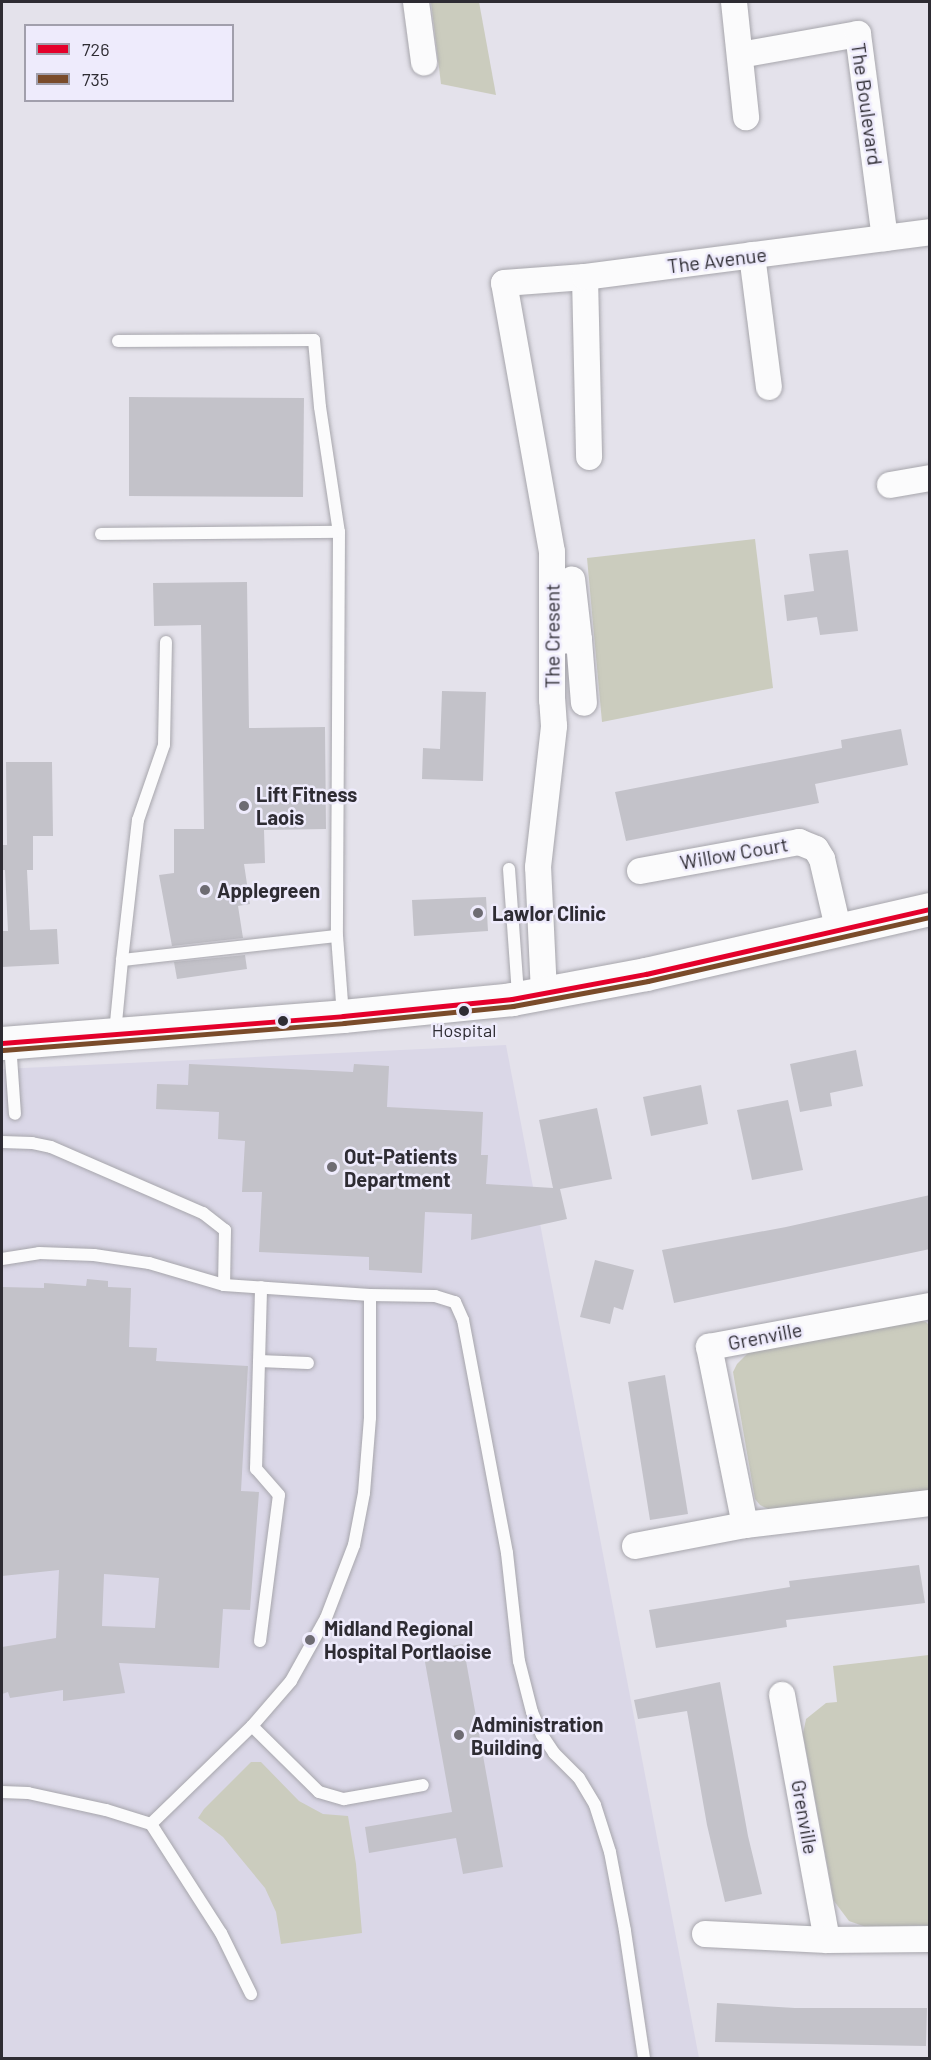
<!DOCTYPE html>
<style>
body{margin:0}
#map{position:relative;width:931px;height:2060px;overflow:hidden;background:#e4e2eb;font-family:Barlow,sans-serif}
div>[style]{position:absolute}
.built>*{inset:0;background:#dad7e7}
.green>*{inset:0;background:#cbccbe}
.building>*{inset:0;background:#c3c2c9}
.roads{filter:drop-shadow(0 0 2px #a7a6ac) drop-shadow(0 0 2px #a7a6ac)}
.service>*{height:12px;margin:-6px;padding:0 6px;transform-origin:6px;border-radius:6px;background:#fbfbfc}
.minor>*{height:26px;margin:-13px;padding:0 13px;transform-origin:13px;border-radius:13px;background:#fbfbfc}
.secondary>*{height:33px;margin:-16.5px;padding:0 16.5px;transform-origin:16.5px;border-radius:16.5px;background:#fbfbfc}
.bus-1>*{height:4.5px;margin:-2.25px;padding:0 2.25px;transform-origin:2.25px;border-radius:2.25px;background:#e4002b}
.bus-2>*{height:4.5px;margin:-2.25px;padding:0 2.25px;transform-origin:2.25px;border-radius:2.25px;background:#7a4b2a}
.dots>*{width:16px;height:16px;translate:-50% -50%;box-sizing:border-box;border:3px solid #eeebfc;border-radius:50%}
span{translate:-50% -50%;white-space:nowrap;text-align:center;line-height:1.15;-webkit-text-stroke:5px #eeebfc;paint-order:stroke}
.bus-label{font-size:18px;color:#2e2c33}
.street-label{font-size:20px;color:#2e2c33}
.poi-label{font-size:20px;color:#2e2c33;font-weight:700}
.left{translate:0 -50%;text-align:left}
.frame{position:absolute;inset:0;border:3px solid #2e2c33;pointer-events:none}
.legend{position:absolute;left:24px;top:24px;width:210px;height:78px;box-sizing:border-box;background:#eeebfc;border:2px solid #a19fac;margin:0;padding:8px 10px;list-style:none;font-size:18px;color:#2e2c33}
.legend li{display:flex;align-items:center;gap:12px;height:30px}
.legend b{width:30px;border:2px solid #a19fac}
</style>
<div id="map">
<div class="built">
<div style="clip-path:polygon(506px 1045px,699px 2058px,2px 2058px,2px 1069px)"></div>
</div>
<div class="green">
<div style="clip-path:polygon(431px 2px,479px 2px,496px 95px,441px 84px)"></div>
<div style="clip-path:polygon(755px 539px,773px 688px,602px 722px,587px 558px)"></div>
<div style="clip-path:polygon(915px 1319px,926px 1322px,930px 1326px,929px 1493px,770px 1510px,760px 1505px,755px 1499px,733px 1372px,737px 1364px,748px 1353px)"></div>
<div style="clip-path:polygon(929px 1655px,929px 1925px,866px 1927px,849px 1921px,834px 1901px,803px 1734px,806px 1719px,826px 1703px,837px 1702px,833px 1666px)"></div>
<div style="clip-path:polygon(251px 1762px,261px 1762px,299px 1801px,323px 1814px,348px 1816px,356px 1864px,362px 1933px,281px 1944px,276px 1912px,265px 1888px,223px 1837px,198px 1818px,204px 1809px)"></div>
</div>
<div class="building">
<div style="clip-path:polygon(129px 397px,304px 398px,303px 497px,129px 496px)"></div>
<div style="clip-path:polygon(848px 550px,858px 631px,820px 635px,817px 617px,787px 621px,784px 595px,814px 591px,809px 554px)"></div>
<div style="clip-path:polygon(247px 582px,249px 728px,325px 727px,326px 829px,264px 830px,265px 863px,244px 864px,250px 904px,238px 906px,243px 938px,172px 946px,159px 875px,174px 873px,174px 829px,204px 829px,201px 625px,154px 626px,153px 583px)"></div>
<div style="clip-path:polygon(442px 691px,486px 692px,483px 781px,422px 779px,423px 748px,440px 749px)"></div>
<div style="clip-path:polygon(901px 729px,908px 765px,815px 784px,819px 803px,626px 841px,615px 792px,842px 748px,841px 740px)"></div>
<div style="clip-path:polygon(6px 762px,52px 762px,53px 836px,33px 836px,33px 870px,27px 870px,30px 930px,57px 929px,59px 964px,2px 967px,3px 931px,8px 931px,5px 870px,2px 870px,2px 845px,7px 845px)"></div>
<div style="clip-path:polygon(486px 897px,488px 931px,414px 936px,412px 900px)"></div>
<div style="clip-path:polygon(245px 955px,247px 969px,177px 979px,174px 962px)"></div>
<div style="clip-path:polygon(856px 1050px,863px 1086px,830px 1093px,832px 1106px,800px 1112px,790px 1064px)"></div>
<div style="clip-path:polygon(189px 1064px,353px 1072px,354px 1064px,389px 1066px,387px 1107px,483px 1112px,481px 1155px,488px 1155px,486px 1184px,553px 1188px,539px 1120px,597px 1108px,612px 1179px,560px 1189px,567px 1219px,471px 1240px,472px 1214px,425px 1212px,422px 1273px,369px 1270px,369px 1257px,259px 1252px,262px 1192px,242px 1192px,245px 1141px,218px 1139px,219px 1112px,156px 1109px,157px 1084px,188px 1085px)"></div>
<div style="clip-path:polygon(701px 1085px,708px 1124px,651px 1136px,643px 1097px)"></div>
<div style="clip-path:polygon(788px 1100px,803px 1170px,752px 1180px,737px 1110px)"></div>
<div style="clip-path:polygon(930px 1195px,930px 1249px,674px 1303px,662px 1250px,786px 1227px)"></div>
<div style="clip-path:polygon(595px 1260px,634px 1270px,623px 1310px,614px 1307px,610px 1324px,580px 1317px)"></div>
<div style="clip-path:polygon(evenodd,87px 1279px,108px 1281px,108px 1287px,131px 1288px,129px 1347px,157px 1348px,156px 1361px,248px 1366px,241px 1491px,259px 1492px,250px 1610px,223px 1609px,219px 1668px,119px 1663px,125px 1693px,63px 1701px,63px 1690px,10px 1698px,8px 1692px,2px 1694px,2px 1647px,56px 1638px,59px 1570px,2px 1576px,2px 1287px,44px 1288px,44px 1283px,86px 1286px,87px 1279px,104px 1574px,159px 1578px,155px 1628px,102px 1626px,104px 1574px)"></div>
<div style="clip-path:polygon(665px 1375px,688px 1514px,650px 1520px,628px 1382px)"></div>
<div style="clip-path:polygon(919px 1565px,925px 1603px,786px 1620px,787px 1627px,656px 1648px,649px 1610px,790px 1587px,789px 1581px)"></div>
<div style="clip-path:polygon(463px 1644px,503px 1867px,463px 1874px,456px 1838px,369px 1853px,365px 1827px,452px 1812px,423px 1651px)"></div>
<div style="clip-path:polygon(720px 1682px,748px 1836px,762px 1894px,725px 1902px,707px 1825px,687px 1711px,638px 1719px,634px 1700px)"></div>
<div style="clip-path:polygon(717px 2003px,795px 2008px,927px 2008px,926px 2046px,715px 2042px)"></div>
</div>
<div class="roads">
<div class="service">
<div style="left:118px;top:341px;width:196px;rotate:-0.3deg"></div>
<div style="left:314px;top:340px;width:67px;rotate:84.9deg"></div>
<div style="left:320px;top:407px;width:126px;rotate:81.4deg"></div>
<div style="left:339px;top:532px;width:404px;rotate:90.3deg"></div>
<div style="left:101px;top:534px;width:238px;rotate:-0.5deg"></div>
<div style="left:509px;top:869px;width:127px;rotate:85.9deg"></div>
<div style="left:122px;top:960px;width:141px;rotate:-83.5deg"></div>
<div style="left:138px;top:820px;width:79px;rotate:-70.9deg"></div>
<div style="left:164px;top:745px;width:103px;rotate:-88.9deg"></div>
<div style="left:115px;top:1033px;width:73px;rotate:-84.5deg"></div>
<div style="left:122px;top:960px;width:216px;rotate:-6.4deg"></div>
<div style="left:337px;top:936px;width:79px;rotate:85.7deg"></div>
<div style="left:10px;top:1043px;width:71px;rotate:86deg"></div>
<div style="left:2px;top:1142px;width:30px;rotate:2deg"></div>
<div style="left:32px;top:1143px;width:19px;rotate:12deg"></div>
<div style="left:51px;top:1147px;width:166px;rotate:23.5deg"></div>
<div style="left:203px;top:1213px;width:28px;rotate:38deg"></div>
<div style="left:225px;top:1230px;width:55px;rotate:91deg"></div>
<div style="left:2px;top:1259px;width:37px;rotate:-9deg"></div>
<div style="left:39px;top:1253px;width:55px;rotate:2.1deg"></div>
<div style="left:94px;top:1255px;width:56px;rotate:8.3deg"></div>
<div style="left:149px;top:1263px;width:78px;rotate:16.3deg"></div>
<div style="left:224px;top:1285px;width:146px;rotate:3.9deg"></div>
<div style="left:370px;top:1295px;width:123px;rotate:90deg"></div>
<div style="left:370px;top:1418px;width:75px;rotate:94.6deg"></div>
<div style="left:364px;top:1493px;width:53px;rotate:100.9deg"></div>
<div style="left:354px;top:1545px;width:78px;rotate:111deg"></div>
<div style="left:326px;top:1618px;width:72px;rotate:119.1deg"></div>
<div style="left:291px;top:1681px;width:60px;rotate:130.9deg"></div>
<div style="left:252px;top:1726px;width:141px;rotate:135.9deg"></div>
<div style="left:370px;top:1295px;width:65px;rotate:0.9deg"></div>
<div style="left:435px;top:1296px;width:21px;rotate:17deg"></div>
<div style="left:455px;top:1302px;width:20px;rotate:66deg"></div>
<div style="left:463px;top:1320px;width:237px;rotate:79.3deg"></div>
<div style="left:507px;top:1553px;width:109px;rotate:83.7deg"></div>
<div style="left:519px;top:1661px;width:53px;rotate:75.7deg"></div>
<div style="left:532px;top:1712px;width:25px;rotate:67deg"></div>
<div style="left:542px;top:1735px;width:22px;rotate:56deg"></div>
<div style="left:554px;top:1753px;width:35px;rotate:45deg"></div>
<div style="left:579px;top:1778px;width:31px;rotate:59deg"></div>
<div style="left:595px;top:1805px;width:49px;rotate:72.3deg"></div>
<div style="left:610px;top:1852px;width:80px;rotate:79.2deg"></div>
<div style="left:625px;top:1931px;width:128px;rotate:81.5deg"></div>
<div style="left:259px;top:1361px;width:49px;rotate:2.3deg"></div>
<div style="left:260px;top:1641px;width:147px;rotate:-82.6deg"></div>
<div style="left:279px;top:1495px;width:35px;rotate:-131deg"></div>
<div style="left:256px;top:1469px;width:182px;rotate:-88.4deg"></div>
<div style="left:252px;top:1726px;width:94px;rotate:44.6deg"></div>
<div style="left:319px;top:1792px;width:26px;rotate:16deg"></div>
<div style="left:344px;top:1799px;width:80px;rotate:-10deg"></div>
<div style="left:2px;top:1792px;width:26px;rotate:2deg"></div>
<div style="left:28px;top:1793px;width:80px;rotate:12.3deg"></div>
<div style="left:106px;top:1810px;width:47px;rotate:17.3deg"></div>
<div style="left:151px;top:1824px;width:130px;rotate:57.3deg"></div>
<div style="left:221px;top:1933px;width:68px;rotate:63.8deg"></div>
</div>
<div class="minor">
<div style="left:416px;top:2px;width:61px;rotate:82.4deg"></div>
<div style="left:734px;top:2px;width:116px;rotate:84deg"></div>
<div style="left:740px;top:55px;width:120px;rotate:-10.1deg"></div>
<div style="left:858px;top:34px;width:206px;rotate:82.5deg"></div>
<div style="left:752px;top:255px;width:133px;rotate:82.7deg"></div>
<div style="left:585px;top:277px;width:180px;rotate:88.7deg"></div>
<div style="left:890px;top:485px;width:41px;rotate:-9.9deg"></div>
<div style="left:579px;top:640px;width:63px;rotate:85.5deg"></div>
<div style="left:552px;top:641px;width:27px;rotate:-2deg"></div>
<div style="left:579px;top:640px;width:61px;rotate:-96.5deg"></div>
<div style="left:640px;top:871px;width:162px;rotate:-10.3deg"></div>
<div style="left:799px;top:842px;width:18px;rotate:22deg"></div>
<div style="left:816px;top:849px;width:12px;rotate:59deg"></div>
<div style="left:822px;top:859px;width:71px;rotate:76.9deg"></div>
<div style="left:544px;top:993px;width:126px;rotate:-92.7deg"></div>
<div style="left:538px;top:867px;width:142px;rotate:-83.5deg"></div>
<div style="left:554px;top:726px;width:26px;rotate:-94deg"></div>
<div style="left:552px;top:700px;width:148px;rotate:-90deg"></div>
<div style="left:552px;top:552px;width:273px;rotate:-100.1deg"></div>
<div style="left:504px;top:283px;width:81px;rotate:-4.2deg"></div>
<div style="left:585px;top:277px;width:348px;rotate:-7.4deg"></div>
<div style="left:745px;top:1525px;width:182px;rotate:-101.4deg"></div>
<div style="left:709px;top:1347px;width:225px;rotate:-10.5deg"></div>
<div style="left:635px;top:1546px;width:112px;rotate:-10.8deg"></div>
<div style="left:745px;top:1525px;width:186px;rotate:-6.8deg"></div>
<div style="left:782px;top:1695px;width:249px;rotate:79.6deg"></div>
<div style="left:705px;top:1934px;width:122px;rotate:2.8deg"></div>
<div style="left:827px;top:1940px;width:103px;rotate:-0.6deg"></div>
</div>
<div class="secondary">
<div style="left:2px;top:1043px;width:342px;rotate:-4.5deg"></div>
<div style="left:343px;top:1016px;width:170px;rotate:-5.7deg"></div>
<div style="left:512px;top:999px;width:136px;rotate:-10.6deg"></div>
<div style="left:646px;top:974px;width:291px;rotate:-12.9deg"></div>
</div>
</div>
<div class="bus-1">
<div style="left:2px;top:1043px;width:342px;rotate:-4.5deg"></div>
<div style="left:343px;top:1016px;width:170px;rotate:-5.7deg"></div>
<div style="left:512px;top:999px;width:136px;rotate:-10.6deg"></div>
<div style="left:646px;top:974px;width:291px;rotate:-12.9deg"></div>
</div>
<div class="bus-2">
<div style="left:3px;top:1050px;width:342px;rotate:-4.5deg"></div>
<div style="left:344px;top:1023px;width:170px;rotate:-5.7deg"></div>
<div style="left:513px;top:1006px;width:137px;rotate:-10.5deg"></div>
<div style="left:648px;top:981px;width:289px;rotate:-12.8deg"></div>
</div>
<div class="dots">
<div style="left:244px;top:806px;background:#6e6c73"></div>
<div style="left:205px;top:890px;background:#6e6c73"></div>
<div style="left:478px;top:913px;background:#6e6c73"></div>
<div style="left:464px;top:1011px;background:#2e2c33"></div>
<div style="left:283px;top:1021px;background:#2e2c33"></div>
<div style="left:332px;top:1167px;background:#6e6c73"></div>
<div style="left:310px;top:1640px;background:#6e6c73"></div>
<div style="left:459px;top:1735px;background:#6e6c73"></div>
</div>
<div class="bus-label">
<span style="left:464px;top:1030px">Hospital</span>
</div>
<div class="street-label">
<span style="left:867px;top:104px;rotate:82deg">The Boulevard</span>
<span style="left:717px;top:260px;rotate:-7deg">The Avenue</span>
<span style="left:552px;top:636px;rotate:-90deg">The Cresent</span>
<span style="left:734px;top:853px;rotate:-10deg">Willow Court</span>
<span style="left:765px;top:1336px;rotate:-11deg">Grenville</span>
<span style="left:805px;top:1817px;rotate:80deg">Grenville</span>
</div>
<div class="poi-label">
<span class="left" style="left:256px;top:806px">Lift Fitness<br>Laois</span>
<span class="left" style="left:217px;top:890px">Applegreen</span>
<span class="left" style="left:492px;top:913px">Lawlor Clinic</span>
<span class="left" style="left:344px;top:1168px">Out-Patients<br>Department</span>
<span class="left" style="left:324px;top:1640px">Midland Regional<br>Hospital Portlaoise</span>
<span class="left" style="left:471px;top:1736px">Administration<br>Building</span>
</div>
<div class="frame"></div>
<ul class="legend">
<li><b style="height:8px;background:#e4002b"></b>726</li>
<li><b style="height:8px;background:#7a4b2a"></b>735</li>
</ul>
</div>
